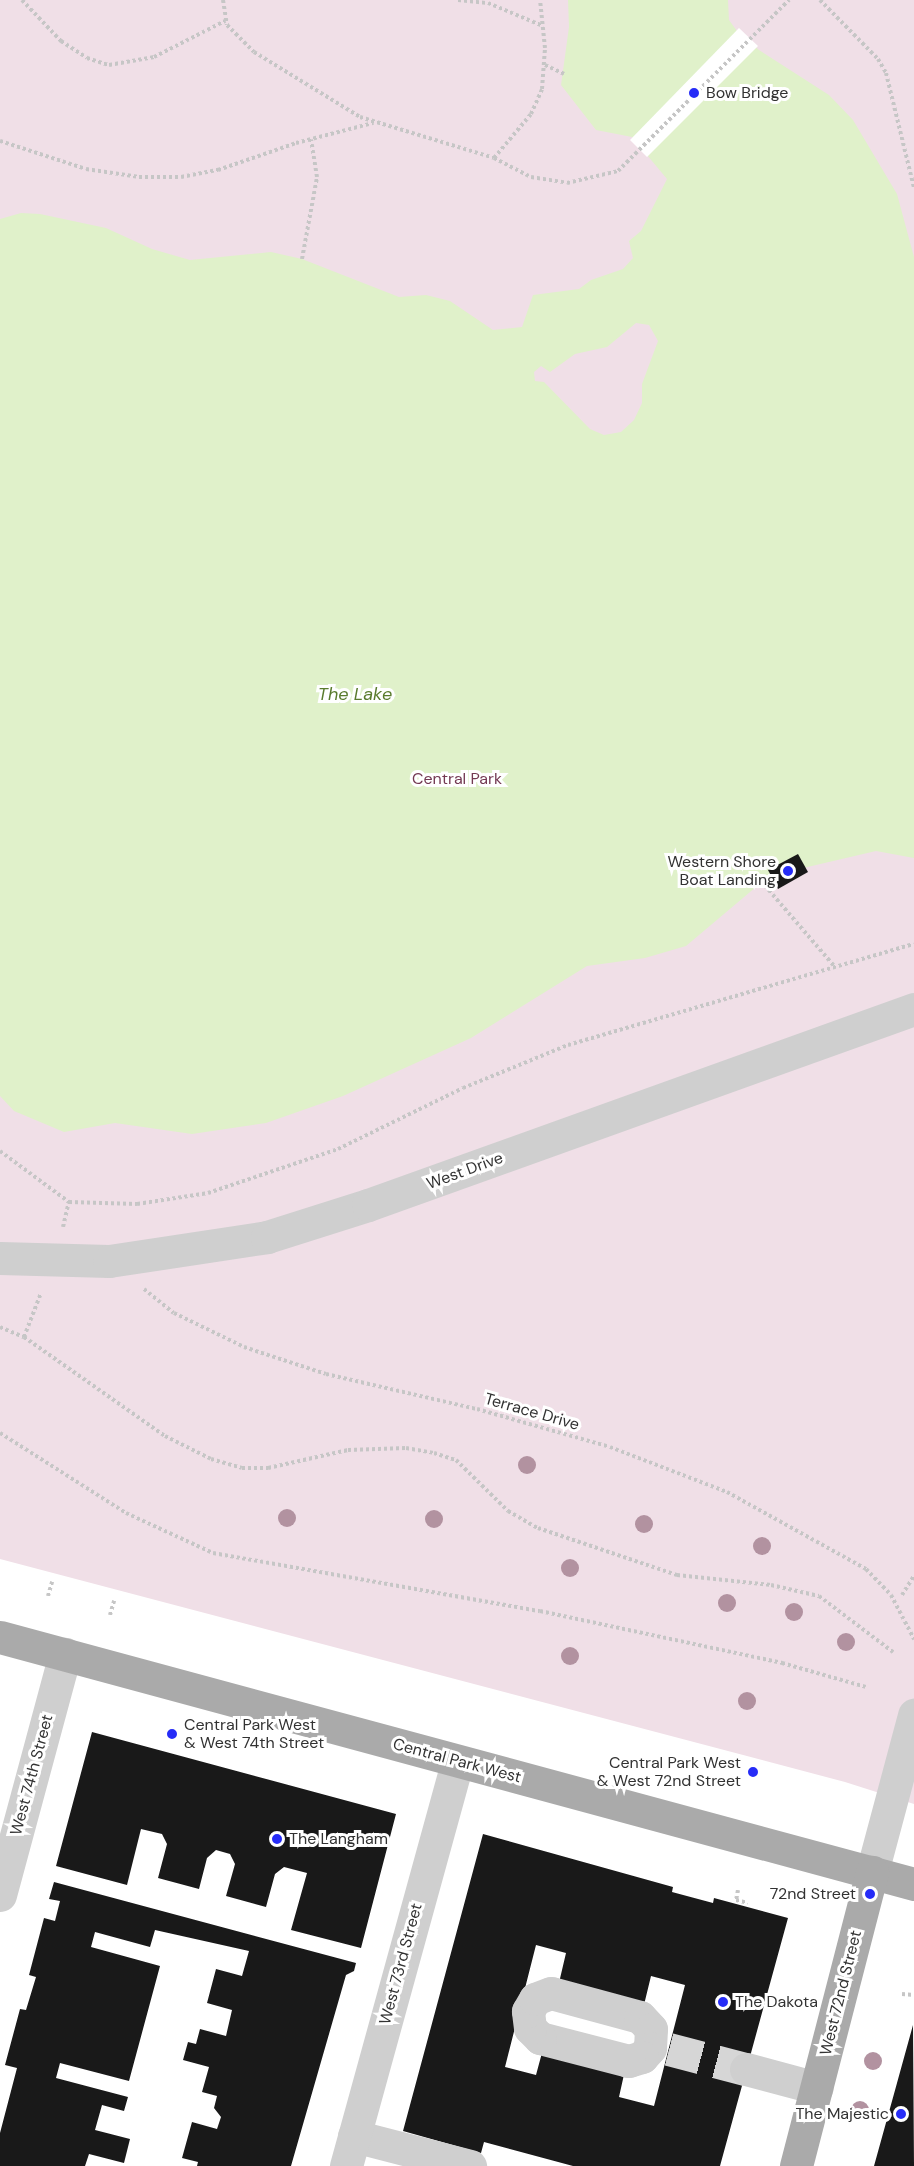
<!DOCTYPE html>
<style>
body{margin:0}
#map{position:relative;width:914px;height:2166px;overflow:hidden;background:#fff;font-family:"DM Sans",sans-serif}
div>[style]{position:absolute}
.green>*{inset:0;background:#f0dfe7}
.water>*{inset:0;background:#e0f1ca}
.pier>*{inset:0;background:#fff}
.building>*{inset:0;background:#191919}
.minor-tunnel>*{height:33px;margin-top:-16.5px;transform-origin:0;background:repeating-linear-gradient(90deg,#d6d6d6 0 33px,transparent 0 49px)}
.path>*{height:4px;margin-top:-2px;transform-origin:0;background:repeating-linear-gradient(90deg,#c6c6c6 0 3px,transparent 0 6px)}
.minor>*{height:33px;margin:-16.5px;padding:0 16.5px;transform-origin:16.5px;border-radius:16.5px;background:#cfcfcf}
.major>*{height:33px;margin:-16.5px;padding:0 16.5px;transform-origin:16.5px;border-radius:16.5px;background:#aaa}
.trees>*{width:18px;height:18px;margin:-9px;border-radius:50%;background:#b292a0}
.dots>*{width:16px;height:16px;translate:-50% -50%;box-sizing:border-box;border:3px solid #fff;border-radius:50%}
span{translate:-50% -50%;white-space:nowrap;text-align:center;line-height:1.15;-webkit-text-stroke:6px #fff;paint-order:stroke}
.poi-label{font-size:16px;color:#323232}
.left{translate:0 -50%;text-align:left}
.right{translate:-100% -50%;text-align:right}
.park-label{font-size:16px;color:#733952}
.street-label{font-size:16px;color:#323232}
.water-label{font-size:18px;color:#597b2d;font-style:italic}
</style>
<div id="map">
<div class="green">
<div style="clip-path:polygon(0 0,914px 0,914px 1804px,845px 1782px,0 1559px)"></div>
</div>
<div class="water">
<div style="clip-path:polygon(evenodd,568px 0,728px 0,729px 20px,737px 31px,759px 50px,829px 95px,853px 120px,897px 194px,914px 257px,914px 858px,876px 851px,769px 876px,686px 946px,645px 958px,587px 966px,471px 1038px,343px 1096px,266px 1123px,192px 1134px,115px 1123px,64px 1132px,14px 1111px,0 1096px,0 219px,21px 213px,40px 214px,106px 228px,152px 249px,190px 260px,271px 252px,302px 259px,399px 297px,426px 295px,450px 301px,493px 330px,522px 327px,533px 295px,579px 289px,591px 280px,623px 269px,633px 258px,629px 241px,641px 231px,667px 179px,632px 137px,596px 130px,561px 85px,569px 27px,568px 0,636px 323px,649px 325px,658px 341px,642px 384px,642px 403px,634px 420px,621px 432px,604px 435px,590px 429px,544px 382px,535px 381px,534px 372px,541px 366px,550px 372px,575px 354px,607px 347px,636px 323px)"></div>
</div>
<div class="pier">
<div style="clip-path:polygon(739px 28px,758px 46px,647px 157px,630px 140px)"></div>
</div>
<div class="building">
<div style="clip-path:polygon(798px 854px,808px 872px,778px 889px,768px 870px)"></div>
<div style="clip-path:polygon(92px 1732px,396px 1814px,361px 1948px,291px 1930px,307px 1873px,284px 1867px,275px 1874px,266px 1907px,226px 1896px,235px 1864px,230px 1854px,216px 1850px,207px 1858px,199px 1889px,158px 1878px,167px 1844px,162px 1834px,141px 1829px,127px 1885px,56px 1866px)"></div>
<div style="clip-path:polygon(evenodd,483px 1834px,673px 1887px,672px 1892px,713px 1903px,714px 1898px,788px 1918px,720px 2166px,573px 2166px,484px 2142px,481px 2153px,403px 2131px,483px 1834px,536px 1945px,566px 1953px,558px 1987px,643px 2009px,651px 1976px,685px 1985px,654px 2106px,619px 2097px,625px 2070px,543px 2049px,536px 2075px,505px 2067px,536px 1945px)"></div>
<div style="clip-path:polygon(54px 1882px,356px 1963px,354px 1971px,346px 1975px,291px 2166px,197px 2166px,198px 2162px,182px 2158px,192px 2122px,217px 2129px,221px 2117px,214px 2108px,217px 2096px,202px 2092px,209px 2067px,183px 2060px,188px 2042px,196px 2044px,200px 2029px,226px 2036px,232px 2010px,207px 2003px,216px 1969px,242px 1976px,249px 1951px,155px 1930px,150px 1947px,95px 1932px,91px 1947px,160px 1966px,129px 2081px,60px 2063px,56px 2078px,128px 2097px,124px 2111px,102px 2105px,95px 2130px,130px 2139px,124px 2163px,89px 2154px,85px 2166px,0 2166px,0 2133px,17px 2068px,5px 2065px,20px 2009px,26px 2010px,36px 1977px,29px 1975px,44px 1918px,55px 1921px,60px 1901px,49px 1899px)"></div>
<div style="clip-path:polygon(913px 2025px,914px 2166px,874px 2166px,897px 2083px)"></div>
</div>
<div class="minor-tunnel">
<div style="left:669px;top:2049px;width:80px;rotate:14.6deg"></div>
</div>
<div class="path">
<div style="left:22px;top:0;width:57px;rotate:46.4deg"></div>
<div style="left:61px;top:41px;width:31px;rotate:33deg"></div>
<div style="left:87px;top:58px;width:23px;rotate:18deg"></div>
<div style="left:109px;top:65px;width:46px;rotate:-10.1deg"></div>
<div style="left:154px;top:57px;width:80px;rotate:-26.9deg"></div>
<div style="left:223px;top:0;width:25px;rotate:81deg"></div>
<div style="left:227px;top:25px;width:38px;rotate:45deg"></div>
<div style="left:254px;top:52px;width:124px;rotate:31.5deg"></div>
<div style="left:360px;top:117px;width:140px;rotate:17deg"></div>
<div style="left:494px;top:158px;width:42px;rotate:27.2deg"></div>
<div style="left:531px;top:177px;width:36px;rotate:9deg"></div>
<div style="left:567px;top:183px;width:52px;rotate:-13.2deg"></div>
<div style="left:618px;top:171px;width:242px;rotate:-45deg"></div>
<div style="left:458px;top:0;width:30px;rotate:6deg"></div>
<div style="left:488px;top:3px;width:60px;rotate:22.7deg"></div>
<div style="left:820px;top:0;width:83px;rotate:45.5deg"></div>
<div style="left:878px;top:59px;width:16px;rotate:60deg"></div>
<div style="left:886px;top:73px;width:118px;rotate:76.3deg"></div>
<div style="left:545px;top:65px;width:21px;rotate:25deg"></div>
<div style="left:0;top:141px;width:90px;rotate:18deg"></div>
<div style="left:86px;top:169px;width:54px;rotate:8.6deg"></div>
<div style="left:139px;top:177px;width:42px"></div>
<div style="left:181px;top:177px;width:38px;rotate:-11deg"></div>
<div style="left:218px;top:170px;width:83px;rotate:-19.1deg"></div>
<div style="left:296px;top:143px;width:80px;rotate:-14.6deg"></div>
<div style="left:494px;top:158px;width:57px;rotate:-49.9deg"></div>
<div style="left:531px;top:114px;width:27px;rotate:-66deg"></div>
<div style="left:542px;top:89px;width:41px;rotate:-85.8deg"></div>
<div style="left:545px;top:48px;width:48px;rotate:-95.9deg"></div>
<div style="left:302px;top:259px;width:83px;rotate:-79.6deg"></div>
<div style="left:317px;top:177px;width:38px;rotate:-99deg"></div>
<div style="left:761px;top:881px;width:112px;rotate:49.3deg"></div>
<div style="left:0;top:1151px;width:86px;rotate:36.5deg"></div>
<div style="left:69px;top:1202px;width:68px;rotate:1.7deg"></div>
<div style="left:137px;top:1204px;width:72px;rotate:-8.8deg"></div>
<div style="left:208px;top:1193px;width:137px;rotate:-18.7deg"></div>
<div style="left:338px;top:1149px;width:139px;rotate:-26deg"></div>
<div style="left:463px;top:1088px;width:113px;rotate:-22.3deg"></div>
<div style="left:568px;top:1045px;width:360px;rotate:-16.3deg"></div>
<div style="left:63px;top:1227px;width:26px;rotate:-77deg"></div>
<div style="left:144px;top:1289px;width:38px;rotate:39deg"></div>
<div style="left:174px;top:1313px;width:78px;rotate:25.9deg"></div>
<div style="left:244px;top:1347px;width:86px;rotate:18.2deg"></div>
<div style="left:326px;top:1374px;width:155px;rotate:13.1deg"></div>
<div style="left:477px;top:1409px;width:138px;rotate:15.9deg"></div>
<div style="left:610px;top:1447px;width:125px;rotate:21deg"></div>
<div style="left:727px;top:1492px;width:159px;rotate:29deg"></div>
<div style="left:866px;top:1569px;width:36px;rotate:46deg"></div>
<div style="left:891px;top:1595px;width:50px;rotate:62.4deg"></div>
<div style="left:0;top:1327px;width:26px;rotate:23deg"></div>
<div style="left:24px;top:1337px;width:172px;rotate:35.1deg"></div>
<div style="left:165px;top:1436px;width:51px;rotate:26.6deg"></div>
<div style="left:211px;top:1459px;width:32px;rotate:16deg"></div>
<div style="left:242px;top:1468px;width:26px"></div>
<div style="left:268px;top:1468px;width:82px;rotate:-12.7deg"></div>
<div style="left:348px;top:1450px;width:58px;rotate:-2deg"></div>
<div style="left:406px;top:1448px;width:28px;rotate:10deg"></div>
<div style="left:434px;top:1453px;width:23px;rotate:18deg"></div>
<div style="left:456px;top:1460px;width:73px;rotate:44.4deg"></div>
<div style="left:508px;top:1511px;width:34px;rotate:30deg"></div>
<div style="left:538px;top:1528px;width:147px;rotate:18.7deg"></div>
<div style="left:677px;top:1575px;width:95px;rotate:6.1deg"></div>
<div style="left:771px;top:1585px;width:49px;rotate:12.9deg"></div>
<div style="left:819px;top:1596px;width:93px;rotate:37.1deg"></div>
<div style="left:24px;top:1337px;width:47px;rotate:-68.9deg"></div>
<div style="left:0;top:1433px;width:149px;rotate:32.4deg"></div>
<div style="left:126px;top:1513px;width:96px;rotate:24.7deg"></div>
<div style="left:213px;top:1553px;width:332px;rotate:10.1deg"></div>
<div style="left:540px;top:1611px;width:248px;rotate:12.1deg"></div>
<div style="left:782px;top:1663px;width:87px;rotate:15.9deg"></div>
<div style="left:902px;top:1595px;width:22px;rotate:-58deg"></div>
<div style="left:48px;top:1596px;width:15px;rotate:-74deg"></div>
<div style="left:110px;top:1615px;width:15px;rotate:-74deg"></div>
<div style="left:738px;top:1890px;width:10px;rotate:101deg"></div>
<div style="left:736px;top:1900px;width:12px;rotate:14deg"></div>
<div style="left:902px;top:1994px;width:12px;rotate:5deg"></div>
</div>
<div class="minor">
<div style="left:0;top:1258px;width:109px;rotate:1.6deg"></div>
<div style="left:109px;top:1261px;width:160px;rotate:-8.6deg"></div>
<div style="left:267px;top:1237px;width:106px;rotate:-17.6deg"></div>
<div style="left:368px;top:1205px;width:580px;rotate:-19.75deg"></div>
<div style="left:872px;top:1872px;width:163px;rotate:-75deg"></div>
<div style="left:0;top:1895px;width:250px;rotate:-74.9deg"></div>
<div style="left:551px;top:1993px;width:92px;rotate:15.1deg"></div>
<div style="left:640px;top:2017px;width:16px;rotate:47deg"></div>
<div style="left:651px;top:2029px;width:19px;rotate:93deg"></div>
<div style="left:650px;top:2048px;width:12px;rotate:132deg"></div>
<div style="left:642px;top:2057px;width:14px;rotate:163deg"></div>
<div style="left:629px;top:2061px;width:92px;rotate:-165.5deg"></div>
<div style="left:540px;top:2038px;width:14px;rotate:-135deg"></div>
<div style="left:530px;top:2028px;width:17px;rotate:-97deg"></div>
<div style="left:528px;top:2011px;width:14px;rotate:-60deg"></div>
<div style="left:535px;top:1999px;width:17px;rotate:-21deg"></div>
<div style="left:746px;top:2069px;width:73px;rotate:15deg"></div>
<div style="left:354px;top:2136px;width:120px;rotate:14.5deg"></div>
<div style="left:346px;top:2166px;width:419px;rotate:-74.6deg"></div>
</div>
<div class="major">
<div style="left:0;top:1637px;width:947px;rotate:15.12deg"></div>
<div style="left:796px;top:2166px;width:304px;rotate:-75.5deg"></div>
</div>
<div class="trees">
<div style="left:527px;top:1465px"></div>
<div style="left:287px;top:1518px"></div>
<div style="left:434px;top:1519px"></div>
<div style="left:644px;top:1524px"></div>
<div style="left:762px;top:1546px"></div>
<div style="left:570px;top:1568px"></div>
<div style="left:727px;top:1603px"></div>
<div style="left:794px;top:1612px"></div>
<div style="left:846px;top:1642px"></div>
<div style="left:570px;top:1656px"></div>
<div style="left:747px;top:1701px"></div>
<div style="left:873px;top:2061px"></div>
<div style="left:860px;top:2110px"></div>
</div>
<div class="dots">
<div style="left:694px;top:93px;background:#262cf7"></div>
<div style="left:788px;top:871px;background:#262cf7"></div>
<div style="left:172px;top:1734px;background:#262cf7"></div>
<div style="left:753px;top:1772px;background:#262cf7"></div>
<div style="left:277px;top:1839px;background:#262cf7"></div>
<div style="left:870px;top:1894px;background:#262cf7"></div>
<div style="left:723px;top:2002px;background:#262cf7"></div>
<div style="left:901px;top:2114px;background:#262cf7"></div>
</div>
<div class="poi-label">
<span class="left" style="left:706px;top:93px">Bow Bridge</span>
<span class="right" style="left:776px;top:871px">Western Shore<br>Boat Landing</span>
<span class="left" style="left:184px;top:1734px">Central Park West<br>&amp; West 74th Street</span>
<span class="right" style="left:741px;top:1772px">Central Park West<br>&amp; West 72nd Street</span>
<span class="left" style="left:289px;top:1839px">The Langham</span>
<span class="right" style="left:856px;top:1894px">72nd Street</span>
<span class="left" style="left:735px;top:2002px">The Dakota</span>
<span class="right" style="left:889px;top:2114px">The Majestic</span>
</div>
<div class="park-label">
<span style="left:457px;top:779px">Central Park</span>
</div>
<div class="street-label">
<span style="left:465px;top:1171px;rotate:-20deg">West Drive</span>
<span style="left:532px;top:1412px;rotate:16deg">Terrace Drive</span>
<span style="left:457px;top:1761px;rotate:15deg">Central Park West</span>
<span style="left:32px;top:1775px;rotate:-75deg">West 74th Street</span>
<span style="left:401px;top:1964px;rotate:-75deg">West 73rd Street</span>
<span style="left:841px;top:1993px;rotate:-76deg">West 72nd Street</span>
</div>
<div class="water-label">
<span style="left:355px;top:694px">The Lake</span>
</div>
</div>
